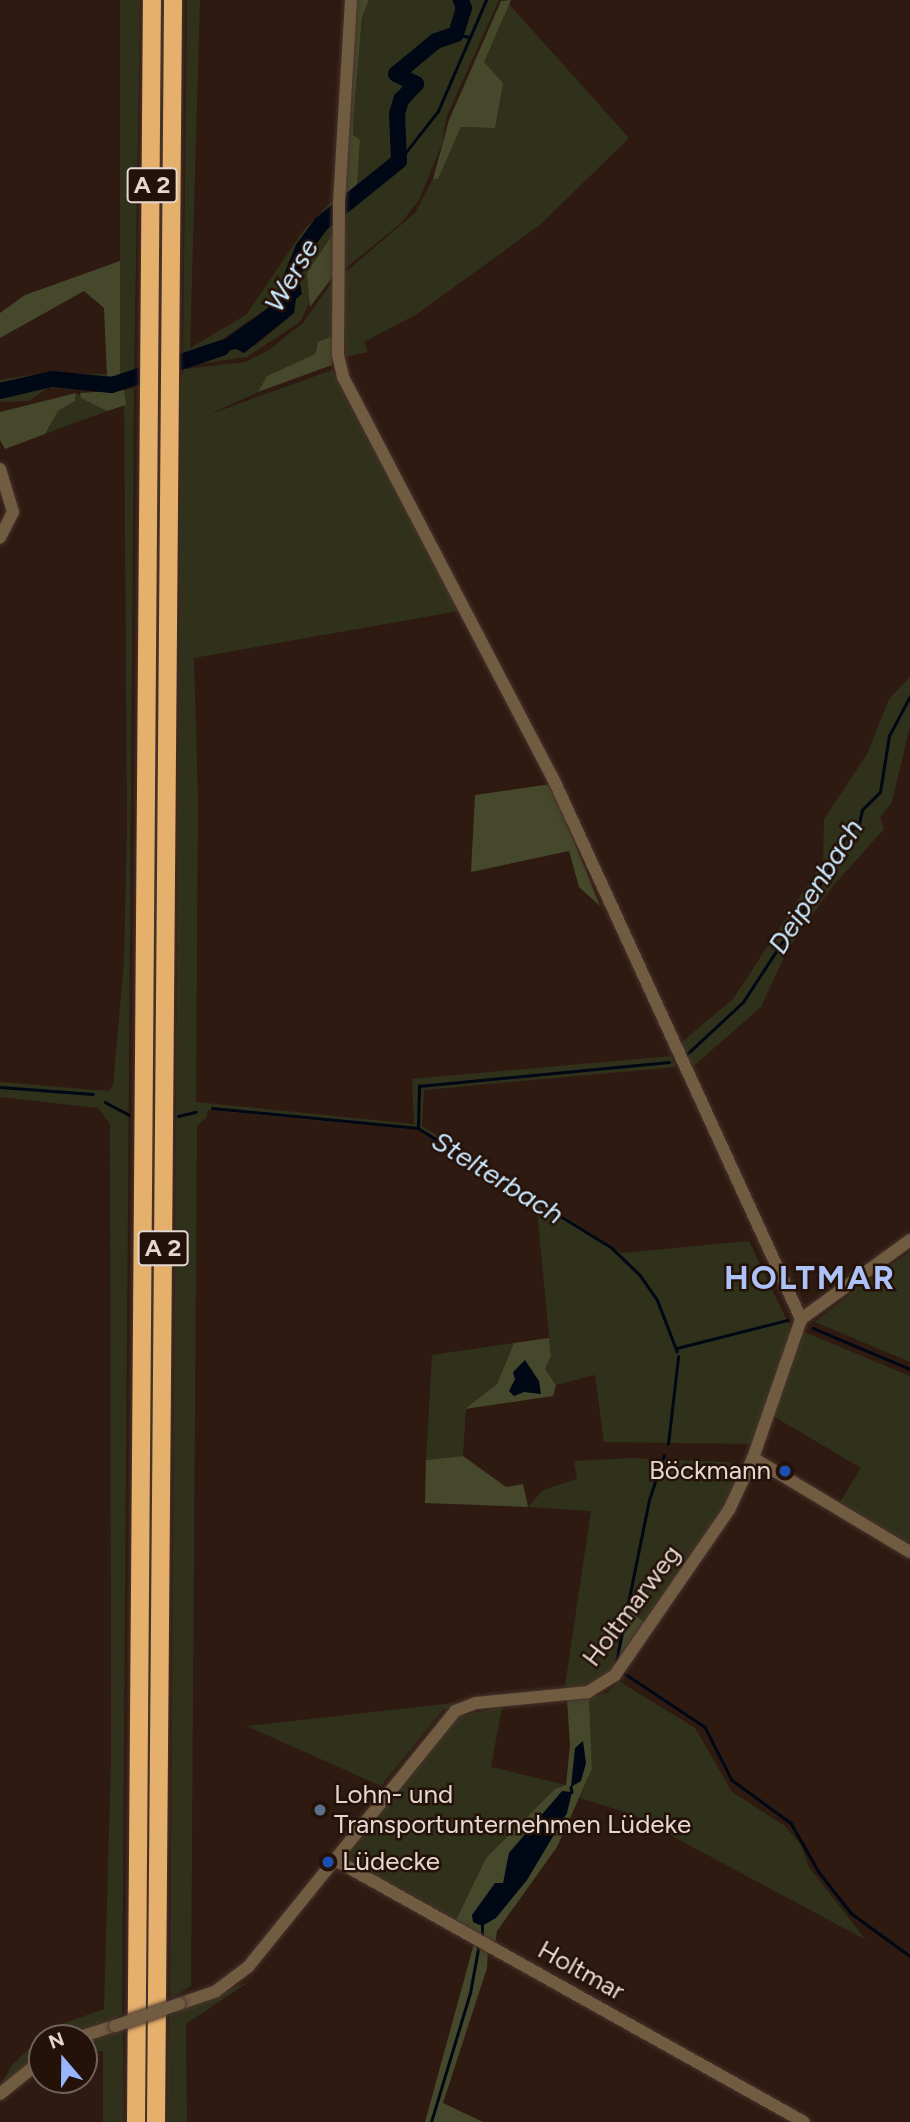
<!DOCTYPE html>
<meta charset="utf-8">
<style>
body{margin:0}
#map{position:relative;width:910px;height:2122px;overflow:hidden;background:#2e1a11;font-family:Figtree,sans-serif}
div>[style]{position:absolute}
.green>*{inset:0;background:#30311b}
.forest>*{inset:0;background:#46482b}
.water>*{inset:0;background:#000715}
.stream>*{height:2.5px;margin:-1.25px;padding:0 1.25px;transform-origin:1.25px;border-radius:1.25px;background:#000715}
.river>*{height:16px;margin:-8px;padding:0 8px;transform-origin:8px;border-radius:8px;background:#000715}
.roads{filter:drop-shadow(0 0 2px #47342c) drop-shadow(0 0 2px #47342c)}
.minor>*{height:12px;margin:-6px;padding:0 6px;transform-origin:6px;border-radius:6px;background:#715c42}
.highway>*{height:18px;margin:-9px;padding:0 9px;transform-origin:9px;border-radius:9px;background:#e5b06c}
.bridges{filter:drop-shadow(0 0 2px #47342c) drop-shadow(0 0 2px #47342c)}
.minor-bridge>*{height:12px;margin:-6px;padding:0 6px;transform-origin:6px;border-radius:6px;background:#715c42}
.dots>*{width:19px;height:19px;translate:-50% -50%;box-sizing:border-box;border:4px solid #241108;border-radius:50%}
span{translate:-50% -50%;white-space:nowrap;text-align:center;line-height:1.15;-webkit-text-stroke:5px #241108;paint-order:stroke}
.shield-label span{padding:2px 5px;background:#241108;border:2px solid;border-radius:5px;-webkit-text-stroke-width:0}
.shield-label{font-size:24px;color:#e4d6d0;font-weight:700}
.poi-label{font-size:26px;color:#e4d6d0}
.right{translate:-100% -50%;text-align:right}
.left{translate:0 -50%;text-align:left}
.street-label{font-size:26px;color:#e4d6d0}
.water-label{font-size:28px;color:#c8e8fe;font-style:italic}
.district-label{font-size:33px;color:#acc2f8;font-weight:700;letter-spacing:2px}
.north{position:absolute;left:28px;top:2024px;width:70px;height:70px;box-sizing:border-box;background:#241108;border:2px solid #716058;border-radius:50%;rotate:340deg;font-size:19px;font-weight:700;line-height:28px;text-align:center;color:#e4d6d0}
.north::after{content:'';display:block;margin:auto;width:24px;height:32px;background:#99b5fd;clip-path:polygon(50% 0,100% 100%,50% 72%,0 100%)}
</style>
<div id="map">
<div class="green">
<div style="clip-path:polygon(120px 0,140px 0,134px 385px,113px 391px,48px 388px,29px 401px,0 402px,0 380px,48px 372px,120px 375px)"></div>
<div style="clip-path:polygon(evenodd,187px 0,200px 0,190px 348px,246px 315px,303px 231px,333px 200px,336px 207px,335px 231px,308px 284px,312px 297px,300px 322px,247px 357px,183px 366px,187px 0,296px 263px,294px 313px,256px 345px,208px 355px,206px 350px,275px 303px,296px 263px)"></div>
<div style="clip-path:polygon(369px 0,499px 0,446px 118px,442px 144px,419px 200px,400px 224px,343px 270px,343px 197px,357px 184px,360px 141px,353px 135px,353px 123px,362px 17px)"></div>
<div style="clip-path:polygon(508px 3px,629px 138px,541px 224px,417px 314px,364px 342px,368px 352px,346px 357px,342px 275px,415px 213px,433px 179px,438px 178px,461px 127px,485px 128px,484px 62px)"></div>
<div style="clip-path:polygon(334px 279px,333px 336px,316px 347px,315px 354px,267px 376px,258px 392px,208px 415px,332px 370px,459px 611px,194px 658px,198px 799px,196px 1102px,414px 1124px,412px 1079px,671px 1056px,676px 1067px,424px 1090px,422px 1126px,622px 1253px,749px 1241px,792px 1331px,752px 1444px,604px 1442px,595px 1375px,556px 1385px,545px 1369px,551px 1356px,536px 1201px,418px 1130px,208px 1110px,207px 1117px,197px 1126px,191px 1986px,170px 1999px,181px 380px,184px 369px,246px 362px,270px 349px,303px 323px)"></div>
<div style="clip-path:polygon(134px 388px,122px 2015px,64px 2038px,42px 2038px,42px 2053px,0 2086px,12px 2065px,38px 2040px,62px 2024px,104px 2009px,111px 1760px,110px 1124px,98px 1108px,0 1097px,0 1082px,109px 1091px,113px 1085px,124px 962px,127px 824px,124px 390px)"></div>
<div style="clip-path:polygon(76px 393px,107px 411px,45px 434px,58px 411px,75px 401px)"></div>
<div style="clip-path:polygon(910px 677px,910px 726px,892px 802px,880px 818px,884px 829px,833px 886px,789px 947px,761px 1007px,688px 1071px,677px 1046px,733px 999px,823px 862px,824px 819px,867px 754px,889px 699px)"></div>
<div style="clip-path:polygon(910px 1252px,910px 1362px,815px 1322px,868px 1280px)"></div>
<div style="clip-path:polygon(804px 1332px,910px 1376px,910px 1544px,840px 1502px,861px 1468px,773px 1416px)"></div>
<div style="clip-path:polygon(514px 1343px,497px 1384px,466px 1409px,463px 1456px,426px 1460px,432px 1355px)"></div>
<div style="clip-path:polygon(632px 1458px,726px 1462px,744px 1467px,728px 1506px,648px 1624px,627px 1610px,613px 1673px,603px 1682px,564px 1692px,591px 1511px,528px 1507px,543px 1490px,577px 1479px,574px 1461px)"></div>
<div style="clip-path:polygon(619px 1681px,695px 1728px,732px 1792px,785px 1826px,801px 1845px,809px 1867px,866px 1940px,631px 1814px,580px 1798px,592px 1769px,589px 1698px,607px 1693px)"></div>
<div style="clip-path:polygon(463px 1702px,443px 1710px,381px 1786px,247px 1726px)"></div>
<div style="clip-path:polygon(502px 1707px,491px 1767px,566px 1785px,555px 1789px,486px 1858px,455px 1922px,343px 1859px,457px 1717px)"></div>
<div style="clip-path:polygon(250px 1981px,186px 2024px,187px 2122px,167px 2122px,169px 2015px)"></div>
<div style="clip-path:polygon(123px 2030px,124px 2122px,103px 2122px,103px 2051px,84px 2052px,84px 2042px)"></div>
</div>
<div class="forest">
<div style="clip-path:polygon(354px 0,369px 0,362px 17px,353px 123px,353px 135px,360px 140px,357px 184px,343px 197px)"></div>
<div style="clip-path:polygon(511px 0,484px 62px,503px 83px,495px 128px,461px 127px,438px 179px,433px 179px,449px 120px,501px 1px)"></div>
<div style="clip-path:polygon(335px 231px,334px 275px,310px 307px,307px 273px)"></div>
<div style="clip-path:polygon(120px 261px,120px 376px,107px 376px,104px 308px,84px 291px,0 338px,0 313px,25px 295px)"></div>
<div style="clip-path:polygon(333px 336px,332px 365px,258px 392px,267px 376px,315px 354px,318px 342px)"></div>
<div style="clip-path:polygon(124px 390px,126px 405px,107px 411px,81px 398px,80px 393px)"></div>
<div style="clip-path:polygon(76px 393px,75px 401px,58px 411px,45px 434px,5px 449px,0 440px,0 412px)"></div>
<div style="clip-path:polygon(551px 784px,567px 824px,600px 906px,579px 887px,569px 851px,471px 872px,475px 795px)"></div>
<div style="clip-path:polygon(549px 1338px,551px 1356px,545px 1369px,556px 1385px,553px 1396px,465px 1409px,497px 1384px,514px 1343px)"></div>
<div style="clip-path:polygon(463px 1456px,506px 1487px,523px 1484px,528px 1507px,425px 1503px,426px 1460px)"></div>
<div style="clip-path:polygon(627px 1610px,648px 1624px,613px 1673px)"></div>
<div style="clip-path:polygon(589px 1698px,592px 1769px,557px 1847px,497px 1931px,495px 1944px,455px 1922px,486px 1858px,555px 1789px,566px 1785px,570px 1745px,567px 1700px)"></div>
<div style="clip-path:polygon(475px 1940px,488px 1949px,487px 1968px,443px 2103px,483px 2122px,425px 2122px)"></div>
</div>
<div class="water">
<div style="clip-path:polygon(296px 263px,302px 294px,296px 299px,294px 313px,244px 353px,236px 349px,203px 355px,275px 303px)"></div>
<div style="clip-path:polygon(525px 1360px,539px 1381px,541px 1394px,524px 1392px,514px 1396px,509px 1391px,515px 1379px,513px 1372px)"></div>
<div style="clip-path:polygon(583px 1741px,586px 1763px,581px 1781px,571px 1787px,575px 1748px)"></div>
<div style="clip-path:polygon(562px 1791px,572px 1792px,567px 1813px,527px 1880px,496px 1918px,482px 1926px,473px 1922px,472px 1915px,495px 1883px,503px 1883px,509px 1853px)"></div>
</div>
<div class="stream">
<div style="left:456px;top:34px;width:13px;rotate:13deg"></div>
<div style="left:399px;top:161px;width:63px;rotate:-52deg"></div>
<div style="left:438px;top:111px;width:121px;rotate:-66.6deg"></div>
<div style="left:686px;top:1055px;width:78px;rotate:-42.9deg"></div>
<div style="left:743px;top:1002px;width:158px;rotate:-56.9deg"></div>
<div style="left:829px;top:870px;width:41px;rotate:-64.1deg"></div>
<div style="left:847px;top:833px;width:15px;rotate:-37deg"></div>
<div style="left:859px;top:824px;width:14px;rotate:-78deg"></div>
<div style="left:862px;top:810px;width:25px;rotate:-45deg"></div>
<div style="left:880px;top:792px;width:57px;rotate:-80.9deg"></div>
<div style="left:889px;top:736px;width:45px;rotate:-62.3deg"></div>
<div style="left:0;top:1087px;width:93px;rotate:4.3deg"></div>
<div style="left:105px;top:1102px;width:27px;rotate:28deg"></div>
<div style="left:212px;top:1108px;width:207px;rotate:5.5deg"></div>
<div style="left:418px;top:1128px;width:227px;rotate:31.7deg"></div>
<div style="left:611px;top:1247px;width:40px;rotate:44deg"></div>
<div style="left:640px;top:1275px;width:29px;rotate:55deg"></div>
<div style="left:657px;top:1299px;width:56px;rotate:69deg"></div>
<div style="left:178px;top:1116px;width:18px;rotate:-13deg"></div>
<div style="left:418px;top:1128px;width:42px;rotate:-88.6deg"></div>
<div style="left:419px;top:1086px;width:251px;rotate:-5.5deg"></div>
<div style="left:813px;top:1328px;width:105px;rotate:22.9deg"></div>
<div style="left:677px;top:1348px;width:114px;rotate:-14.2deg"></div>
<div style="left:668px;top:1444px;width:88px;rotate:-83.4deg"></div>
<div style="left:615px;top:1667px;width:170px;rotate:-78.5deg"></div>
<div style="left:649px;top:1500px;width:47px;rotate:-71.6deg"></div>
<div style="left:624px;top:1673px;width:97px;rotate:33.7deg"></div>
<div style="left:705px;top:1727px;width:59px;rotate:63deg"></div>
<div style="left:732px;top:1780px;width:73px;rotate:36.1deg"></div>
<div style="left:791px;top:1823px;width:56px;rotate:60.3deg"></div>
<div style="left:819px;top:1872px;width:52px;rotate:52deg"></div>
<div style="left:851px;top:1913px;width:73px;rotate:36.1deg"></div>
<div style="left:571px;top:1787px;width:5px;rotate:79deg"></div>
<div style="left:482px;top:1935px;width:9px;rotate:-90deg"></div>
<div style="left:431px;top:2122px;width:135px;rotate:-73.2deg"></div>
<div style="left:470px;top:1993px;width:50px;rotate:-79.6deg"></div>
</div>
<div class="river">
<div style="left:290px;top:281px;width:35px;rotate:-68deg"></div>
<div style="left:303px;top:249px;width:31px;rotate:-54deg"></div>
<div style="left:321px;top:224px;width:100px;rotate:-38.9deg"></div>
<div style="left:399px;top:161px;width:47px;rotate:-92.4deg"></div>
<div style="left:397px;top:114px;width:15px;rotate:-74deg"></div>
<div style="left:401px;top:100px;width:22px;rotate:-47deg"></div>
<div style="left:416px;top:84px;width:22px;rotate:-153deg"></div>
<div style="left:396px;top:74px;width:52px;rotate:-39.5deg"></div>
<div style="left:436px;top:41px;width:21px;rotate:-19deg"></div>
<div style="left:456px;top:34px;width:27px;rotate:-73deg"></div>
<div style="left:464px;top:8px;width:9px;rotate:-111deg"></div>
<div style="left:0;top:391px;width:53px;rotate:-13deg"></div>
<div style="left:52px;top:379px;width:60px;rotate:5.7deg"></div>
<div style="left:112px;top:385px;width:116px;rotate:-18.6deg"></div>
</div>
<div class="roads">
<div class="minor">
<div style="left:351px;top:0;width:205px;rotate:93.4deg"></div>
<div style="left:339px;top:205px;width:150px;rotate:90.4deg"></div>
<div style="left:338px;top:355px;width:23px;rotate:77deg"></div>
<div style="left:343px;top:377px;width:453px;rotate:62.4deg"></div>
<div style="left:553px;top:778px;width:595px;rotate:65.37deg"></div>
<div style="left:0;top:469px;width:45px;rotate:73.2deg"></div>
<div style="left:13px;top:512px;width:29px;rotate:117deg"></div>
<div style="left:753px;top:1458px;width:183px;rotate:30.9deg"></div>
<div style="left:335px;top:1860px;width:537px;rotate:29.19deg"></div>
<div style="left:179px;top:2004px;width:39px;rotate:-19deg"></div>
<div style="left:216px;top:1991px;width:40px;rotate:-37deg"></div>
<div style="left:248px;top:1967px;width:329px;rotate:-51deg"></div>
<div style="left:455px;top:1711px;width:22px;rotate:-21deg"></div>
<div style="left:476px;top:1703px;width:113px;rotate:-5.6deg"></div>
<div style="left:588px;top:1692px;width:32px;rotate:-32deg"></div>
<div style="left:615px;top:1675px;width:201px;rotate:-55.4deg"></div>
<div style="left:729px;top:1510px;width:57px;rotate:-65.2deg"></div>
<div style="left:753px;top:1458px;width:147px;rotate:-70.9deg"></div>
<div style="left:801px;top:1319px;width:135px;rotate:-35.9deg"></div>
<div style="left:77px;top:2038px;width:40px;rotate:-18deg"></div>
<div style="left:0;top:2094px;width:54px;rotate:-39deg"></div>
</div>
<div class="highway">
<div style="left:136px;top:2122px;width:2122px;rotate:-89.57deg"></div>
<div style="left:156px;top:2122px;width:2122px;rotate:-89.54deg"></div>
</div>
</div>
<div class="bridges">
<div class="minor-bridge">
<div style="left:115px;top:2026px;width:68px;rotate:-19deg"></div>
</div>
</div>
<div class="dots">
<div style="left:785px;top:1471px;background:#1a4fb4"></div>
<div style="left:320px;top:1810px;background:#5c6f8a"></div>
<div style="left:328px;top:1862px;background:#1a4fb4"></div>
</div>
<div class="shield-label">
<span style="left:152px;top:185px">A 2</span>
<span style="left:163px;top:1248px">A 2</span>
</div>
<div class="poi-label">
<span class="right" style="left:771px;top:1471px">Böckmann</span>
<span class="left" style="left:334px;top:1810px">Lohn- und<br>Transportunternehmen Lüdeke</span>
<span class="left" style="left:342px;top:1862px">Lüdecke</span>
</div>
<div class="street-label">
<span style="left:632px;top:1606px;rotate:-53deg">Holtmarweg</span>
<span style="left:581px;top:1971px;rotate:29deg">Holtmar</span>
</div>
<div class="water-label">
<span style="left:291px;top:275px;rotate:-60deg">Werse</span>
<span style="left:815px;top:886px;rotate:-58deg">Deipenbach</span>
<span style="left:498px;top:1177px;rotate:32deg">Stelterbach</span>
</div>
<div class="district-label">
<span style="left:810px;top:1278px">HOLTMAR</span>
</div>
<div class="north">N</div>
</div>
